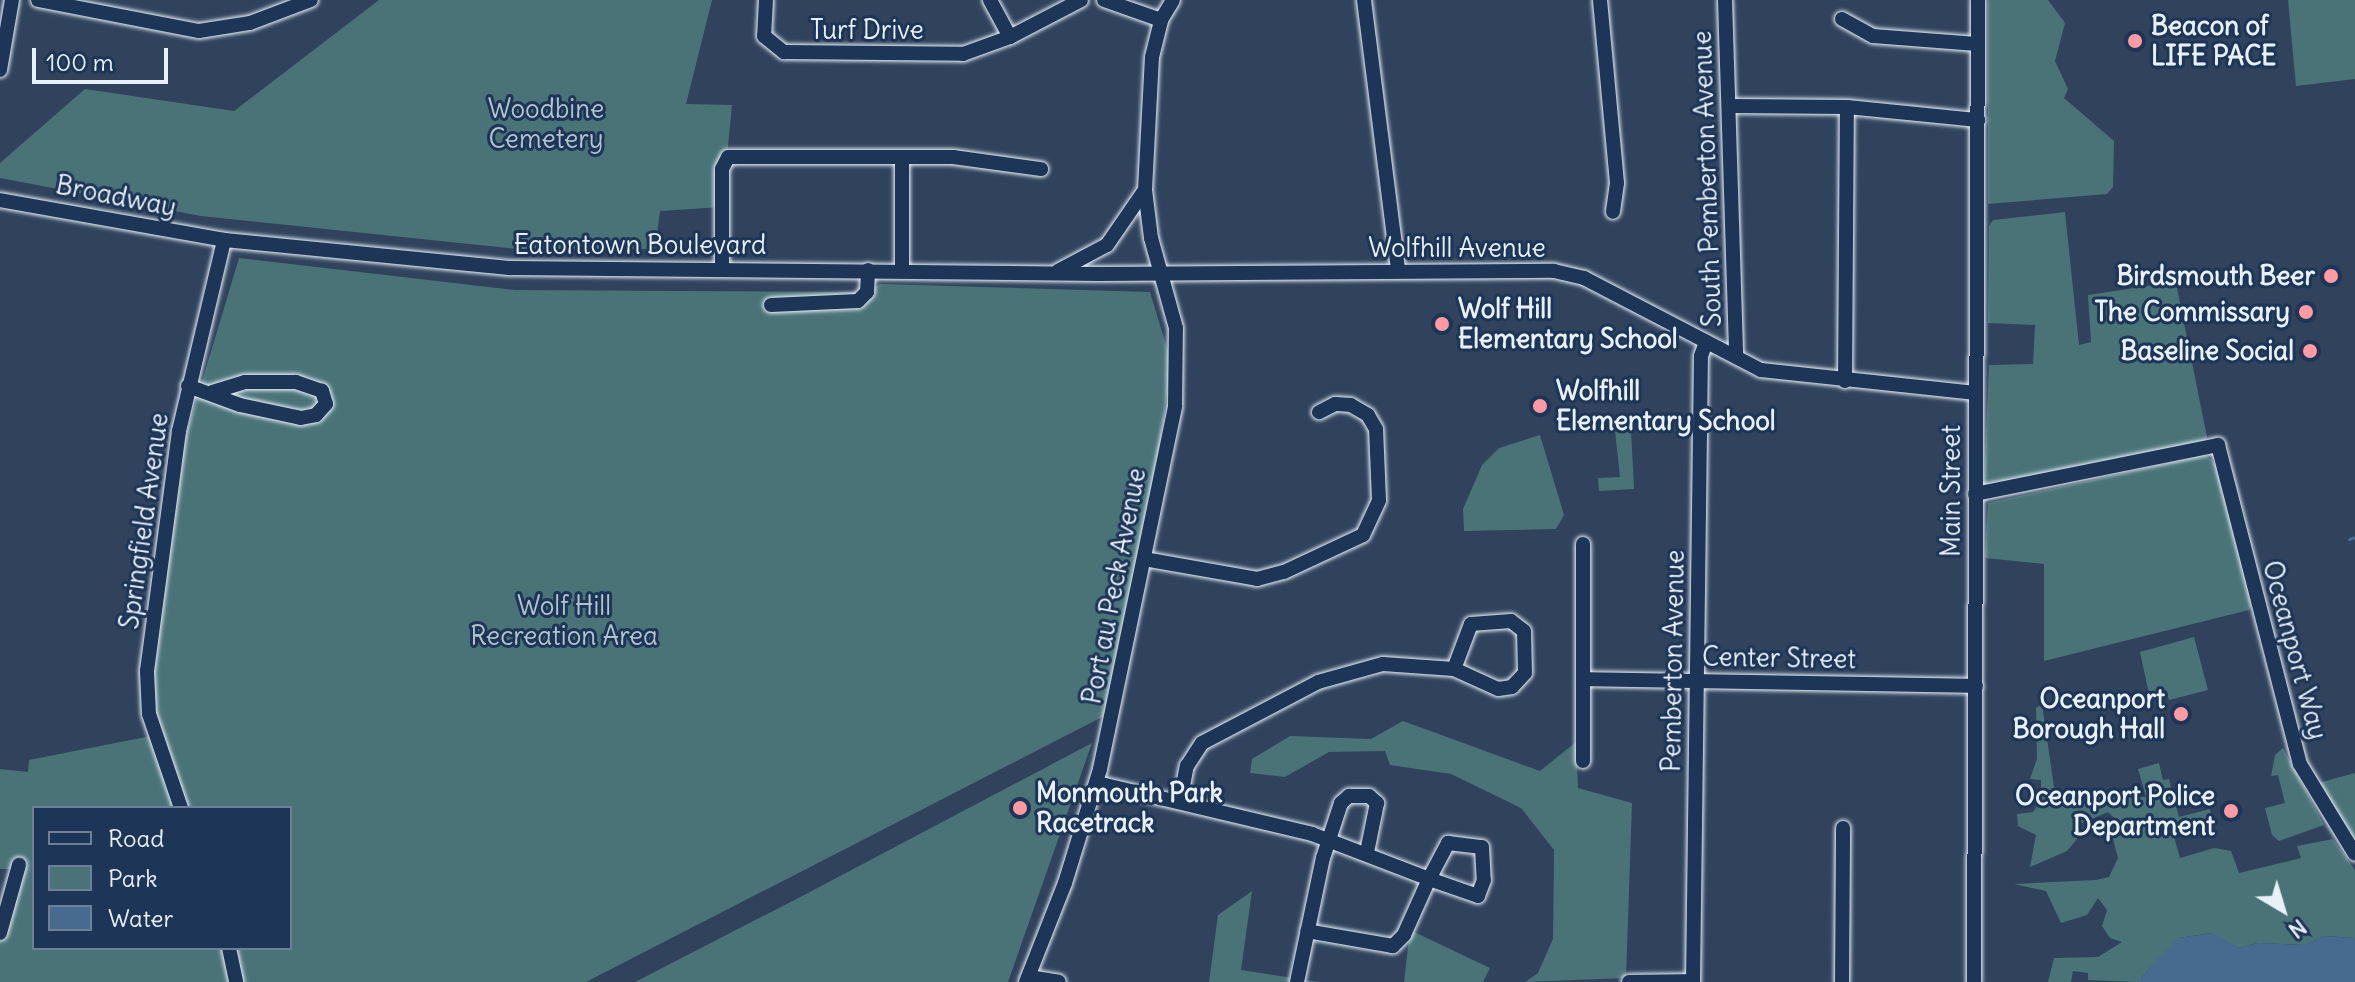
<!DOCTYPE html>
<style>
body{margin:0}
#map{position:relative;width:2355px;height:982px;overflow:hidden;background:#30425c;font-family:Delius,sans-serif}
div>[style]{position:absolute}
.green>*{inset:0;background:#4a7378}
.water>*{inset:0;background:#466b8e}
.stream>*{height:3px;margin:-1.5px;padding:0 1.5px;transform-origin:1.5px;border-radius:1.5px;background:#466b8e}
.roads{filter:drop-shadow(0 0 2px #e8f1f8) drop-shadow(0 0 2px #e8f1f8)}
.minor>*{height:14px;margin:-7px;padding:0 7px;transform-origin:7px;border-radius:7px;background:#1d3557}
.dots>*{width:22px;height:22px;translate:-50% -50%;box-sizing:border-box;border:4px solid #1d3557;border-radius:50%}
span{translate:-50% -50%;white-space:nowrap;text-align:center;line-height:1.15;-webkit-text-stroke:6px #1d3557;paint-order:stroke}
.poi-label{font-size:26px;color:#e8f1f8;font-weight:700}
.left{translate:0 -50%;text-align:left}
.right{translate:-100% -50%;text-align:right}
.street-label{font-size:26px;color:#e8f1f8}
.park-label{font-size:26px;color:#b1c5cb}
.legend{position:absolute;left:32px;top:806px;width:260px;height:144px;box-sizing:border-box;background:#1d3557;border:2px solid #6e8097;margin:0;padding:10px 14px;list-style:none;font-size:24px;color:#e8f1f8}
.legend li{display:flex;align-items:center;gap:16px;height:40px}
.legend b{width:40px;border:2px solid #6e8097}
.north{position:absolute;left:2243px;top:870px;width:80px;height:80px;-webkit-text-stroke:6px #1d3557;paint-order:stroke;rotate:142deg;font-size:22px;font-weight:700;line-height:32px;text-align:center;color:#e8f1f8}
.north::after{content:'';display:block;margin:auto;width:28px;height:36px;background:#e8f1f8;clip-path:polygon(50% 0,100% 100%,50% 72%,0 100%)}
.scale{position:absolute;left:32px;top:48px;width:136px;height:36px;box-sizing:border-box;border:4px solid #e8f1f8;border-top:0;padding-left:10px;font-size:24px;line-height:28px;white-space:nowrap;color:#e8f1f8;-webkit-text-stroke:6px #1d3557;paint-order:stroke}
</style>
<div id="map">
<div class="green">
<div style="clip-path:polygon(379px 0,712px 0,686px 104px,732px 105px,722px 207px,660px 211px,655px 249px,518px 249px,201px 216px,0 178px,0 163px,85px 89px,234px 111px)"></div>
<div style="clip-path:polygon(1988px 0,2048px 0,2065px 23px,2055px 61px,2068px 89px,2064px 98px,2114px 141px,2113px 187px,2107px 194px,1988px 204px)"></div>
<div style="clip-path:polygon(2288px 0,2355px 0,2355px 79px,2296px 86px)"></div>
<div style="clip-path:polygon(2065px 212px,2079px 345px,2091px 342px,2088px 295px,2168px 283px,2177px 288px,2207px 437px,2205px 442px,1984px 486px,1989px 365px,2033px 364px,2035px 325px,1988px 323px,1989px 226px,1993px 220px)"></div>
<div style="clip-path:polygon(evenodd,239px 258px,515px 290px,867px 292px,880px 284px,1150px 292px,1171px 361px,1152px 505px,1106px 715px,586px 982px,0 982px,0 936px,19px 869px,0 869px,0 769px,28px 772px,29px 760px,156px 735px,148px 685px,172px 482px,239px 258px,34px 808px,290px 808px,290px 948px,34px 948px,34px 808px)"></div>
<div style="clip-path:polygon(1631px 430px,1634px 489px,1599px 491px,1598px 478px,1620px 477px,1615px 431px)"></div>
<div style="clip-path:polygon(1540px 435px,1564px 515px,1556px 529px,1464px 531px,1463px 509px,1482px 465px,1499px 448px)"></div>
<div style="clip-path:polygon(2206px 455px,2216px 464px,2252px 604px,2249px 610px,2044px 661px,2044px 564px,1985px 558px,1988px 503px)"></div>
<div style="clip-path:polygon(2194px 637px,2208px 690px,2169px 700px,2166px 690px,2149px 694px,2140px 652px)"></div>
<div style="clip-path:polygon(2042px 704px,2054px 787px,2064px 793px,2106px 791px,2112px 798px,2146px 797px,2138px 769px,2159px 763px,2163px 780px,2169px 779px,2179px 817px,2210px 809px,2212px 819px,2172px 830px,2180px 858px,2214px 848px,2231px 851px,2239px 873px,2301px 858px,2297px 846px,2333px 839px,2355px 870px,2355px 938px,2324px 936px,2305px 945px,2258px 943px,2238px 948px,2211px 933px,2179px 938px,2137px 982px,2088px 980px,2088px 973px,2073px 971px,2071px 982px,2048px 982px,2054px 958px,2098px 957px,2122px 942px,2110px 938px,2102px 926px,2107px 910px,2098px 898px,2087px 915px,2061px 923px,2046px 891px,2014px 884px,2096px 880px,2109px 877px,2118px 858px,2110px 828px,2116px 820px,2108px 812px,2077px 825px,2077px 839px,2067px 851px,2030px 867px,2036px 835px,2018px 826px,2017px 814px,2033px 812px,2041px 800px,2041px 780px,2030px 779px,2037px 759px,2036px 708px)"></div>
<div style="clip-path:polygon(1403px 721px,1540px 771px,1576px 742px,1578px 788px,1632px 803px,1626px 978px,1525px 982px,1538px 973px,1553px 939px,1554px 850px,1521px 808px,1451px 774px,1390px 765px,1385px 751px,1329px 752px,1285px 777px,1250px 773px,1252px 759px,1290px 736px,1371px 739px)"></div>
<div style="clip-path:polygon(1092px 743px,1008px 982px,635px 982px,806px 894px)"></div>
<div style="clip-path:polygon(2283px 748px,2324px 825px,2279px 841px,2272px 835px,2265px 808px,2285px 803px,2278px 775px,2271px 776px,2275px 755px)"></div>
<div style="clip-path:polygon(2355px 773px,2355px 841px,2318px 783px)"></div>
<div style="clip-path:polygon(1252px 891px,1241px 970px,1319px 982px,1209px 982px,1218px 915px)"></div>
<div style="clip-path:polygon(1410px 930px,1490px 968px,1483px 982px,1404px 982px)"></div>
</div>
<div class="water">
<div style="clip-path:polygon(2212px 933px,2238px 948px,2258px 943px,2305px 945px,2324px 936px,2355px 938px,2355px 982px,2137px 982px,2178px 938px)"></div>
</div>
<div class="stream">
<div style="left:2349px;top:539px;width:6px;rotate:-18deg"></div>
</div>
<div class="roads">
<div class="minor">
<div style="left:38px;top:0;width:164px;rotate:10.9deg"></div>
<div style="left:199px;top:31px;width:52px;rotate:-8.9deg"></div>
<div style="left:250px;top:23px;width:65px;rotate:-20.7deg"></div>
<div style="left:766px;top:0;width:36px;rotate:93deg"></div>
<div style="left:764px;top:36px;width:26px;rotate:39deg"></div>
<div style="left:784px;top:52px;width:179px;rotate:0.6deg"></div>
<div style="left:963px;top:54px;width:50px;rotate:-19.9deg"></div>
<div style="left:1010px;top:37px;width:42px;rotate:-118.4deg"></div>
<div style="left:1104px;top:0;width:60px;rotate:19.3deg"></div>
<div style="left:1364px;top:0;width:273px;rotate:82.8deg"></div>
<div style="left:1600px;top:0;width:184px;rotate:84.7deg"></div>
<div style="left:1617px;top:183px;width:29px;rotate:98deg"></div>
<div style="left:1725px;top:0;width:357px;rotate:88.2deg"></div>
<div style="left:1842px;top:19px;width:35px;rotate:29deg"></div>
<div style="left:1873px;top:36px;width:104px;rotate:4.4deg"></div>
<div style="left:1010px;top:37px;width:80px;rotate:-27.5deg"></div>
<div style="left:0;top:70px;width:71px;rotate:-80.3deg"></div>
<div style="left:1730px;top:106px;width:117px;rotate:0.5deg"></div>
<div style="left:1847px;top:107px;width:132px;rotate:5.7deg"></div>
<div style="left:902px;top:157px;width:113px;rotate:90deg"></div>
<div style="left:0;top:200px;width:228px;rotate:10.1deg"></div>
<div style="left:224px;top:240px;width:287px;rotate:5.6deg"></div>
<div style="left:510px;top:268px;width:589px;rotate:0.58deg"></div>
<div style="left:1099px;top:274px;width:455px;rotate:-0.4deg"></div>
<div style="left:1554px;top:271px;width:31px;rotate:13deg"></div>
<div style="left:1584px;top:278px;width:199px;rotate:27.5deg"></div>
<div style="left:1761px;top:370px;width:216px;rotate:6.1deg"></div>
<div style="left:722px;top:270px;width:101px;rotate:-90deg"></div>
<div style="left:722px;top:169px;width:13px;rotate:-63deg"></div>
<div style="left:728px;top:157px;width:225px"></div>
<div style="left:953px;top:157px;width:89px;rotate:7.8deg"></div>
<div style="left:1058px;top:271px;width:55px;rotate:-28deg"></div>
<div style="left:1107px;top:245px;width:67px;rotate:-55.4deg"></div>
<div style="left:771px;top:305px;width:87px;rotate:-2.6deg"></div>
<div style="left:858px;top:301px;width:13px;rotate:-45deg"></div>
<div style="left:867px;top:292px;width:22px;rotate:-87deg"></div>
<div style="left:1845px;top:381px;width:274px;rotate:-89.6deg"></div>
<div style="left:188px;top:386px;width:55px;rotate:20.1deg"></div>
<div style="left:240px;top:405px;width:62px;rotate:12deg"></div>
<div style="left:301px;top:418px;width:15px;rotate:-11deg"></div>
<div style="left:316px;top:415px;width:15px;rotate:-48deg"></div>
<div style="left:326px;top:404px;width:14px;rotate:-107deg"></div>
<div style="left:322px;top:391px;width:28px;rotate:-161deg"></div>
<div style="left:296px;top:382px;width:51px;rotate:180deg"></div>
<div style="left:245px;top:382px;width:34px;rotate:163deg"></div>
<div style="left:1975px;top:494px;width:248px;rotate:-11.4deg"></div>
<div style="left:2218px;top:445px;width:329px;rotate:75.6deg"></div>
<div style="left:2300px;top:764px;width:105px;rotate:58.6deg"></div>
<div style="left:1583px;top:544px;width:217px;rotate:90deg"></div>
<div style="left:1144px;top:559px;width:115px;rotate:10deg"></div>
<div style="left:1257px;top:579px;width:28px;rotate:-15deg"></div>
<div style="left:1284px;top:572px;width:87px;rotate:-25.1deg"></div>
<div style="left:1363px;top:535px;width:38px;rotate:-65deg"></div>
<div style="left:1379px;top:500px;width:71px;rotate:-92.4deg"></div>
<div style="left:1376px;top:429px;width:16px;rotate:-120deg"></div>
<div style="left:1368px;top:415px;width:20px;rotate:-150deg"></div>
<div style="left:1351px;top:405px;width:16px;rotate:-176deg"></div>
<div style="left:1335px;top:404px;width:18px;rotate:153deg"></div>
<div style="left:1511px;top:621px;width:16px;rotate:38deg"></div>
<div style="left:1524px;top:631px;width:42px;rotate:88.6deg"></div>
<div style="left:1525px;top:673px;width:19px;rotate:133deg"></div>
<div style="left:1512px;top:687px;width:14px;rotate:172deg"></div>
<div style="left:1498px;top:689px;width:48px;rotate:-155.6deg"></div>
<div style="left:1454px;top:669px;width:48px;rotate:-69.3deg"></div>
<div style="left:1471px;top:624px;width:40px;rotate:-4.3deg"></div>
<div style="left:1583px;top:679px;width:393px;rotate:1deg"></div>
<div style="left:1097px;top:783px;width:221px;rotate:13.3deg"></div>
<div style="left:1312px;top:834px;width:125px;rotate:21deg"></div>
<div style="left:1429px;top:879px;width:61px;rotate:114.1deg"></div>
<div style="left:1404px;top:935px;width:16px;rotate:135deg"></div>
<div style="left:1393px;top:946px;width:87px;rotate:-170.1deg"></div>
<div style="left:1180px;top:801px;width:36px;rotate:-79deg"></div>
<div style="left:1187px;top:766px;width:27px;rotate:-57deg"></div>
<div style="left:1202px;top:743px;width:131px;rotate:-27.7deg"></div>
<div style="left:1318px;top:682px;width:67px;rotate:-15.5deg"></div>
<div style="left:1383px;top:664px;width:71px;rotate:4deg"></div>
<div style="left:181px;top:808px;width:99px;rotate:-108.8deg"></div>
<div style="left:149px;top:714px;width:43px;rotate:-92.7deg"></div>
<div style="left:147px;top:671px;width:242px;rotate:-82.4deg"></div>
<div style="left:179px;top:431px;width:196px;rotate:-76.7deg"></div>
<div style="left:1448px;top:843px;width:34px;rotate:7deg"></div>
<div style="left:1482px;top:847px;width:33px;rotate:87deg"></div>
<div style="left:1484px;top:880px;width:17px;rotate:111deg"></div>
<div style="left:1478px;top:896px;width:52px;rotate:-160.9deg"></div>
<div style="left:1429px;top:879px;width:41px;rotate:-62.2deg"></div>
<div style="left:0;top:933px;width:71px;rotate:-74.4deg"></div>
<div style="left:229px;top:948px;width:35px;rotate:78deg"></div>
<div style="left:1029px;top:977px;width:30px;rotate:9deg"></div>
<div style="left:1026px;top:982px;width:106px;rotate:-68.5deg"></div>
<div style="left:1065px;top:883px;width:119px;rotate:-72.9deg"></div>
<div style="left:1100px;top:769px;width:371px;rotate:-78.3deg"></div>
<div style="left:1175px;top:406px;width:78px;rotate:-89.3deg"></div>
<div style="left:1176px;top:328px;width:93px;rotate:-105.5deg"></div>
<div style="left:1151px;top:238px;width:48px;rotate:-97.1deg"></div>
<div style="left:1145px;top:190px;width:133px;rotate:-87deg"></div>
<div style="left:1152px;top:57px;width:38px;rotate:-76deg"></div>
<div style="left:1161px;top:20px;width:23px;rotate:-59deg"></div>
<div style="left:1297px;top:982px;width:127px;rotate:-78.2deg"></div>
<div style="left:1323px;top:858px;width:58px;rotate:-71.9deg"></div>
<div style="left:1341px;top:803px;width:11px;rotate:-41deg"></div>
<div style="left:1349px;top:796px;width:20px"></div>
<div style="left:1369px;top:796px;width:11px;rotate:41deg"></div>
<div style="left:1377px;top:803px;width:50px;rotate:101.5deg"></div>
<div style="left:1629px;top:982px;width:64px;rotate:-0.9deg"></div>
<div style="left:1693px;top:982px;width:626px;rotate:-89.27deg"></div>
<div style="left:1701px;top:356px;width:15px;rotate:-70deg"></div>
<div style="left:1842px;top:982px;width:154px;rotate:-89.6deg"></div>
<div style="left:1974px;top:982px;width:982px;rotate:-89.77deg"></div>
</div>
</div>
<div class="dots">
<div style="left:2135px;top:41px;background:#ff9aa2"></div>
<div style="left:2331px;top:276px;background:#ff9aa2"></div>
<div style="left:2306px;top:312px;background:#ff9aa2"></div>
<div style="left:1442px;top:324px;background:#ff9aa2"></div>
<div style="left:2310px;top:351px;background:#ff9aa2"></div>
<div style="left:1540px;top:406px;background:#ff9aa2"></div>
<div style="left:2181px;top:714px;background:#ff9aa2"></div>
<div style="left:1020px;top:808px;background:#ff9aa2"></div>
<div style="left:2231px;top:811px;background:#ff9aa2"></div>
</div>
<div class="poi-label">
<span class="left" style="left:2151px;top:41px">Beacon of<br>LIFE PACE</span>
<span class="right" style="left:2315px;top:276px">Birdsmouth Beer</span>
<span class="left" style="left:1458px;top:324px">Wolf Hill<br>Elementary School</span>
<span class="right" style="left:2290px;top:312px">The Commissary</span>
<span class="right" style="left:2294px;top:351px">Baseline Social</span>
<span class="left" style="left:1556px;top:406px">Wolfhill<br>Elementary School</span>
<span class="right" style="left:2165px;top:714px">Oceanport<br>Borough Hall</span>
<span class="left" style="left:1036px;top:808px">Monmouth Park<br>Racetrack</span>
<span class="right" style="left:2215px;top:811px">Oceanport Police<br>Department</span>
</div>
<div class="street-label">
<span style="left:867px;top:30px">Turf Drive</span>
<span style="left:1707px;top:179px;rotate:-92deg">South Pemberton Avenue</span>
<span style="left:116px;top:196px;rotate:11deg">Broadway</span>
<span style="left:640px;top:245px">Eatontown Boulevard</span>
<span style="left:1457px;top:248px">Wolfhill Avenue</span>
<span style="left:1951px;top:491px;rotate:-90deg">Main Street</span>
<span style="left:144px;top:521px;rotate:-82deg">Springfield Avenue</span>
<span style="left:1114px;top:586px;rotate:-79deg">Port au Peck Avenue</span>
<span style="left:2295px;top:650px;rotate:75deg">Oceanport Way</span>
<span style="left:1779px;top:658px;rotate:1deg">Center Street</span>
<span style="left:1673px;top:661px;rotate:-89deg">Pemberton Avenue</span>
</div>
<div class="park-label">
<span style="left:546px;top:124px">Woodbine<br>Cemetery</span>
<span style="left:564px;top:621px">Wolf Hill<br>Recreation Area</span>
</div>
<ul class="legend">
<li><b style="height:10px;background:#1d3557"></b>Road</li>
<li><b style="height:22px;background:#4a7378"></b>Park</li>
<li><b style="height:22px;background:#466b8e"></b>Water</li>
</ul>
<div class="north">N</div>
<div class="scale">100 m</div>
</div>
